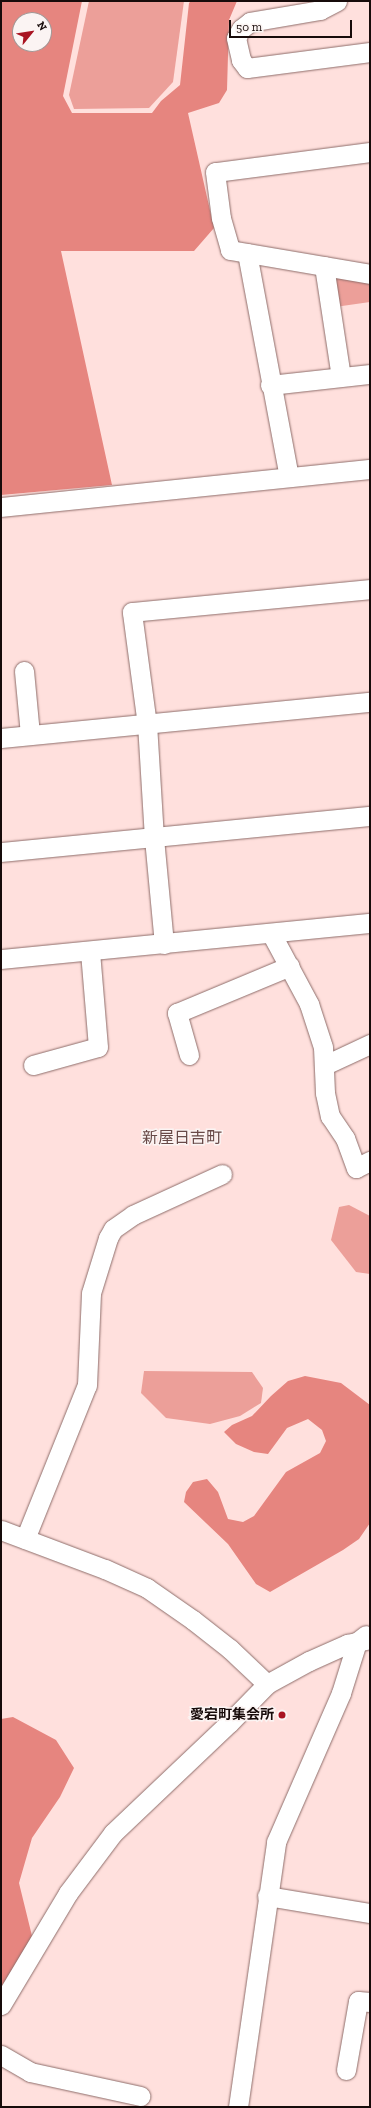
<!DOCTYPE html>
<meta charset="utf-8">
<style>
body{margin:0}
#map{position:relative;width:371px;height:2108px;overflow:hidden;background:#ffe0dd;font-family:"Zilla Slab","Noto Sans JP",serif}
div>[style]{position:absolute}
.green>*{inset:0;background:#ec9f99}
.forest>*{inset:0;background:#e6857f}
.roads{filter:drop-shadow(0 0 1px #8e6d6a) drop-shadow(0 0 1px #8e6d6a)}
.minor>*{height:19px;margin:-9.5px;padding:0 9.5px;transform-origin:9.5px;border-radius:9.5px;background:#fff}
.dots>*{width:11px;height:11px;translate:-50% -50%;box-sizing:border-box;border:2px solid #fbf4f3;border-radius:50%}
span{translate:-50% -50%;white-space:nowrap;text-align:center;line-height:1.15;-webkit-text-stroke:3px #fbf4f3;paint-order:stroke}
.poi-label{font-size:14px;color:#170b0a;font-weight:700}
.right{translate:-100% -50%;text-align:right}
.quarter-label{font-size:16px;color:#694a48}
.frame{position:absolute;inset:0;border:2px solid #170b0a;pointer-events:none}
.north{position:absolute;left:12px;top:12px;width:40px;height:40px;box-sizing:border-box;background:#fbf4f3;border:1px solid #a09796;border-radius:50%;rotate:60deg;font-size:11px;font-weight:700;line-height:16px;text-align:center;color:#170b0a}
.north::after{content:'';display:block;margin:auto;width:14px;height:18px;background:#a91422;clip-path:polygon(50% 0,100% 100%,50% 72%,0 100%)}
.scale{position:absolute;left:229px;top:20px;width:123px;height:18px;box-sizing:border-box;border:2px solid #170b0a;border-top:0;padding-left:5px;font-size:12px;line-height:14px;white-space:nowrap;color:#170b0a;-webkit-text-stroke:3px #fbf4f3;paint-order:stroke}
</style>
<div id="map">
<div class="green">
<div style="clip-path:polygon(89px 1px,184px 1px,173px 82px,149px 108px,74px 109px,69px 95px)"></div>
<div style="clip-path:polygon(340px 274px,370px 280px,370px 302px,335px 307px,331px 282px)"></div>
<div style="clip-path:polygon(349px 1205px,370px 1216px,370px 1274px,356px 1272px,331px 1240px,339px 1207px)"></div>
<div style="clip-path:polygon(144px 1371px,252px 1372px,263px 1388px,261px 1403px,240px 1416px,210px 1424px,166px 1418px,141px 1393px)"></div>
</div>
<div class="forest">
<div style="clip-path:polygon(evenodd,1px 1px,82px 1px,63px 96px,72px 113px,152px 113px,161px 101px,180px 85px,189px 3px,191px 1px,237px 1px,229px 20px,227px 90px,219px 103px,188px 113px,214px 228px,194px 251px,61px 251px,112px 485px,1px 495px,1px 1px,20px 20px,44px 20px,44px 44px,20px 44px,20px 20px)"></div>
<div style="clip-path:polygon(305px 1376px,341px 1383px,370px 1405px,370px 1523px,359px 1539px,343px 1550px,270px 1592px,256px 1584px,228px 1544px,184px 1502px,186px 1492px,193px 1482px,207px 1479px,218px 1492px,228px 1519px,243px 1522px,254px 1516px,286px 1472px,320px 1453px,326px 1441px,322px 1430px,308px 1419px,287px 1428px,268px 1454px,254px 1452px,236px 1444px,224px 1432px,232px 1425px,252px 1416px,271px 1396px,288px 1381px)"></div>
<div style="clip-path:polygon(13px 1717px,56px 1740px,74px 1768px,60px 1797px,32px 1838px,19px 1883px,32px 1936px,1px 1989px,1px 1719px)"></div>
</div>
<div class="roads">
<div class="minor">
<div style="left:337px;top:1px;width:19px;rotate:152deg"></div>
<div style="left:320px;top:10px;width:71px;rotate:170.3deg"></div>
<div style="left:250px;top:22px;width:11px;rotate:142deg"></div>
<div style="left:241px;top:29px;width:10px;rotate:119deg"></div>
<div style="left:236px;top:38px;width:23px;rotate:77deg"></div>
<div style="left:241px;top:60px;width:10px;rotate:53deg"></div>
<div style="left:247px;top:68px;width:124px;rotate:-7.4deg"></div>
<div style="left:370px;top:152px;width:156px;rotate:172.6deg"></div>
<div style="left:215px;top:172px;width:46px;rotate:82.6deg"></div>
<div style="left:221px;top:218px;width:33px;rotate:74deg"></div>
<div style="left:230px;top:250px;width:142px;rotate:9.7deg"></div>
<div style="left:247px;top:253px;width:228px;rotate:79.4deg"></div>
<div style="left:324px;top:266px;width:112px;rotate:81.3deg"></div>
<div style="left:270px;top:385px;width:101px;rotate:-6.3deg"></div>
<div style="left:1px;top:507px;width:371px;rotate:-5.9deg"></div>
<div style="left:24px;top:671px;width:64px;rotate:84.6deg"></div>
<div style="left:1px;top:738px;width:371px;rotate:-5.6deg"></div>
<div style="left:1px;top:852px;width:371px;rotate:-5.6deg"></div>
<div style="left:271px;top:933px;width:81px;rotate:61.8deg"></div>
<div style="left:309px;top:1004px;width:45px;rotate:72deg"></div>
<div style="left:323px;top:1047px;width:46px;rotate:87.5deg"></div>
<div style="left:325px;top:1093px;width:24px;rotate:78deg"></div>
<div style="left:330px;top:1116px;width:27px;rotate:56deg"></div>
<div style="left:345px;top:1138px;width:32px;rotate:70deg"></div>
<div style="left:356px;top:1168px;width:16px;rotate:-27deg"></div>
<div style="left:164px;top:944px;width:106px;rotate:-95.4deg"></div>
<div style="left:154px;top:838px;width:113px;rotate:-93.5deg"></div>
<div style="left:147px;top:725px;width:114px;rotate:-97.6deg"></div>
<div style="left:132px;top:612px;width:239px;rotate:-5.5deg"></div>
<div style="left:1px;top:959px;width:371px;rotate:-5.6deg"></div>
<div style="left:189px;top:1055px;width:44px;rotate:-105.9deg"></div>
<div style="left:177px;top:1013px;width:122px;rotate:-22.6deg"></div>
<div style="left:33px;top:1065px;width:67px;rotate:-15.5deg"></div>
<div style="left:98px;top:1047px;width:96px;rotate:-94.8deg"></div>
<div style="left:325px;top:1065px;width:50px;rotate:-25deg"></div>
<div style="left:1px;top:1530px;width:111px;rotate:20.6deg"></div>
<div style="left:105px;top:1569px;width:46px;rotate:24.3deg"></div>
<div style="left:147px;top:1588px;width:56px;rotate:34.8deg"></div>
<div style="left:193px;top:1620px;width:47px;rotate:38.1deg"></div>
<div style="left:230px;top:1649px;width:51px;rotate:43.4deg"></div>
<div style="left:25px;top:1539px;width:166px;rotate:-68.1deg"></div>
<div style="left:87px;top:1385px;width:92px;rotate:-87.5deg"></div>
<div style="left:91px;top:1293px;width:58px;rotate:-72.8deg"></div>
<div style="left:108px;top:1238px;width:10px;rotate:-61deg"></div>
<div style="left:113px;top:1229px;width:24px;rotate:-35deg"></div>
<div style="left:133px;top:1215px;width:98px;rotate:-24.7deg"></div>
<div style="left:267px;top:1896px;width:104px;rotate:9.4deg"></div>
<div style="left:1px;top:2005px;width:131px;rotate:-59.1deg"></div>
<div style="left:68px;top:1893px;width:75px;rotate:-53.1deg"></div>
<div style="left:113px;top:1833px;width:160px;rotate:-43.5deg"></div>
<div style="left:229px;top:1723px;width:54px;rotate:-45.7deg"></div>
<div style="left:267px;top:1684px;width:48px;rotate:-28.7deg"></div>
<div style="left:309px;top:1661px;width:42px;rotate:-24.1deg"></div>
<div style="left:347px;top:1644px;width:24px;rotate:-12deg"></div>
<div style="left:1px;top:2055px;width:34px;rotate:30deg"></div>
<div style="left:30px;top:2072px;width:113px;rotate:12.3deg"></div>
<div style="left:346px;top:2070px;width:70px;rotate:-80.1deg"></div>
<div style="left:358px;top:2001px;width:12px;rotate:5deg"></div>
<div style="left:238px;top:2107px;width:268px;rotate:-81.8deg"></div>
<div style="left:276px;top:1842px;width:163px;rotate:-66.4deg"></div>
<div style="left:341px;top:1693px;width:53px;rotate:-72.6deg"></div>
<div style="left:357px;top:1642px;width:11px;rotate:-38deg"></div>
</div>
</div>
<div class="dots">
<div style="left:282px;top:1715px;background:#a91422"></div>
</div>
<div class="poi-label">
<span class="right" style="left:274px;top:1715px">愛宕町集会所</span>
</div>
<div class="quarter-label">
<span style="left:182px;top:1138px">新屋日吉町</span>
</div>
<div class="frame"></div>
<div class="north">N</div>
<div class="scale">50 m</div>
</div>
